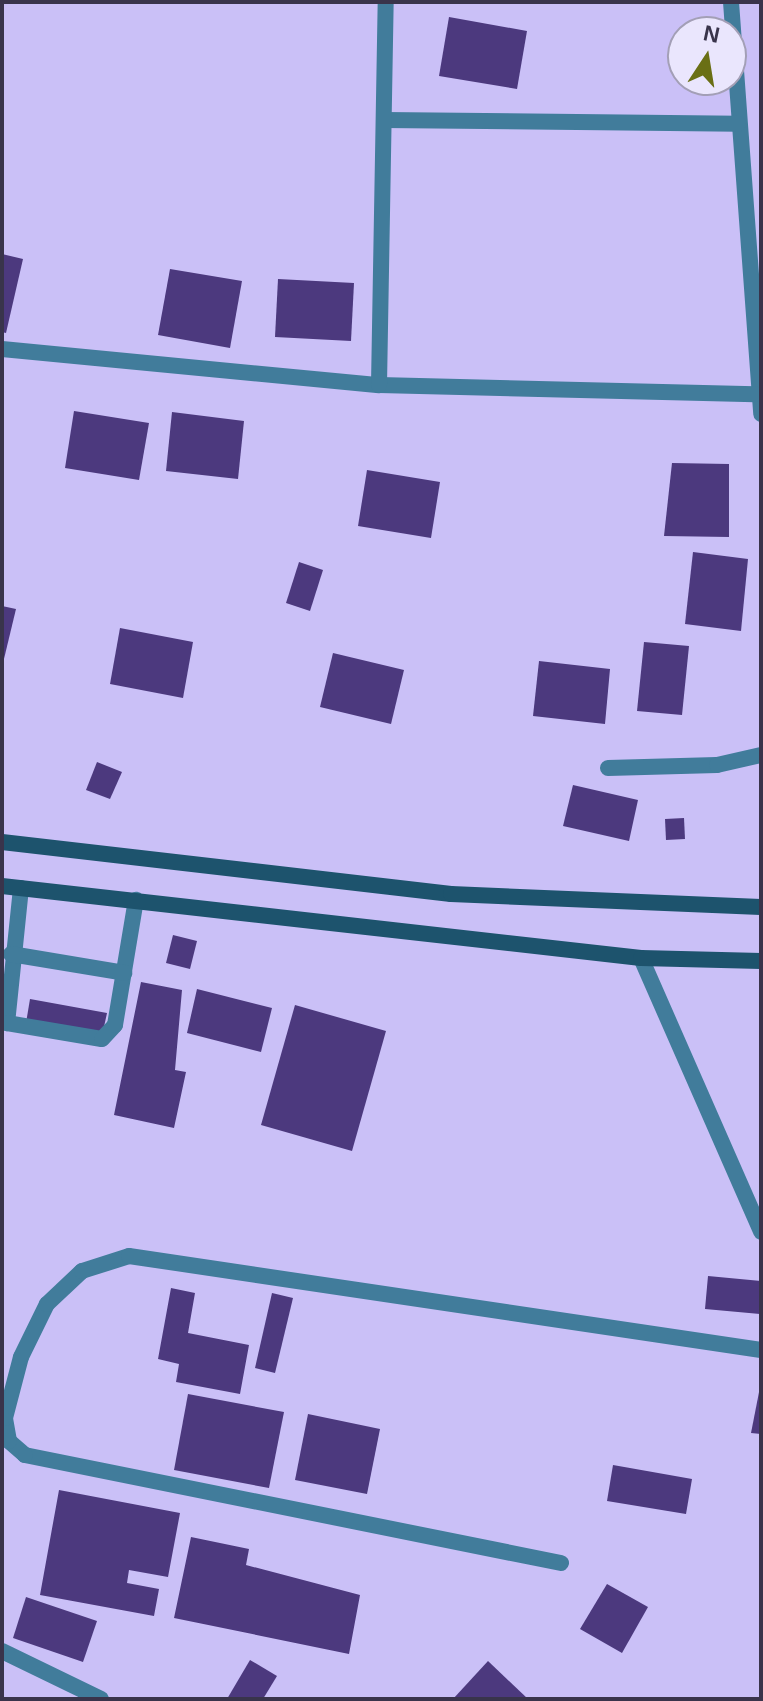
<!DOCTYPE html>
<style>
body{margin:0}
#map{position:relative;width:763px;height:1701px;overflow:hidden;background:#cac0f7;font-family:Arial,sans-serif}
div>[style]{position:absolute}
.building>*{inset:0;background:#4c397e}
.service>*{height:16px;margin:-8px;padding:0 8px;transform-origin:8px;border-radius:8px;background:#417c9b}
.minor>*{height:16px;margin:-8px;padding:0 8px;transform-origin:8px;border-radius:8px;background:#417c9b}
.secondary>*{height:16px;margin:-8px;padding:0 8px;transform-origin:8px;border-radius:8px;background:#1d536d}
span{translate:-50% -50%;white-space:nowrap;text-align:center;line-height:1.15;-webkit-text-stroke:8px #eae6fd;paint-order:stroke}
.frame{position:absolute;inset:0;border:4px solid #39344b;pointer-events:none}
.north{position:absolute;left:667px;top:16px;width:80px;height:80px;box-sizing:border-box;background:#eae6fd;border:2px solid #a39fb6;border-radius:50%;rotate:12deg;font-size:22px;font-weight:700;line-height:32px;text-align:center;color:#39344b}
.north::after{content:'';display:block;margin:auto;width:28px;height:36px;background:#6a6f15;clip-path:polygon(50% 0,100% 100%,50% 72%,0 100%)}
</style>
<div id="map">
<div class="building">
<div style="clip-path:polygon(449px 17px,527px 31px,517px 89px,439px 76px)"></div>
<div style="clip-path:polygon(2px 254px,23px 259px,6px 333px,2px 332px)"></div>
<div style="clip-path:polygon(170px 269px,242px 281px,230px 348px,158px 335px)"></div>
<div style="clip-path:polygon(278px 279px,354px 283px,351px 341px,275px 337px)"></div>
<div style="clip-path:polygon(74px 411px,149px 423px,139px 480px,65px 468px)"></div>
<div style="clip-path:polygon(172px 412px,244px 421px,238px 479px,166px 471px)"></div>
<div style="clip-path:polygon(672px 463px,729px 464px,729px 537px,664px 536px)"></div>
<div style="clip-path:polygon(367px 470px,440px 482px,431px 538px,358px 526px)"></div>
<div style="clip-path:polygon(693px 552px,748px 559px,741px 631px,685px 624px)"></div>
<div style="clip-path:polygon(299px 562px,323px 570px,310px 611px,286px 603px)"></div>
<div style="clip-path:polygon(2px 606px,16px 609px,3px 663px,2px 663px)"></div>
<div style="clip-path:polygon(120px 628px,193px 642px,183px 698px,110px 684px)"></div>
<div style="clip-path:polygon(644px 642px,689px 646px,682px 715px,637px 711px)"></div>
<div style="clip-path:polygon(333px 653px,404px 670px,391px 724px,320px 707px)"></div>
<div style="clip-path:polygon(539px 661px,610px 669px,605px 724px,533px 716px)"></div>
<div style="clip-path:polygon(97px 762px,122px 772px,110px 799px,86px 790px)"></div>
<div style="clip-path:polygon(573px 785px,638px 800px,629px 841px,563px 826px)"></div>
<div style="clip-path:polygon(684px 818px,685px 839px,666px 840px,665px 819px)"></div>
<div style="clip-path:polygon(173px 935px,197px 941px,190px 969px,166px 963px)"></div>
<div style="clip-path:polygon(141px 982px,182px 990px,175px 1070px,186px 1072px,174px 1128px,114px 1115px)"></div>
<div style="clip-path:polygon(197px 989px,272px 1008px,261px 1052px,187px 1033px)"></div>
<div style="clip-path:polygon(30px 999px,107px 1013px,102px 1036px,26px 1023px)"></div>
<div style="clip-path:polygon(295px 1005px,386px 1031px,352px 1151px,261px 1125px)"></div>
<div style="clip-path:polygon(708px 1276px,761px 1281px,760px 1314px,705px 1309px)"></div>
<div style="clip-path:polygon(171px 1288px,195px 1293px,188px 1333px,249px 1345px,240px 1394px,176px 1382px,179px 1364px,158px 1359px)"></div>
<div style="clip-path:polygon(272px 1293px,293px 1298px,275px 1373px,255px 1368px)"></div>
<div style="clip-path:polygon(761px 1382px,761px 1434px,751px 1433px)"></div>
<div style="clip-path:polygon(188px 1394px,284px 1412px,269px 1488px,174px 1470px)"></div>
<div style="clip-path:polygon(308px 1414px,380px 1429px,367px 1494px,295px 1480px)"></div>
<div style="clip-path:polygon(613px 1465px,692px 1479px,686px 1514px,607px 1501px)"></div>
<div style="clip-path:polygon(59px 1490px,180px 1513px,168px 1577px,129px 1570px,127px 1583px,159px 1589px,154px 1616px,40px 1595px)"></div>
<div style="clip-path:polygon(191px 1537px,249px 1549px,246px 1565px,360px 1595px,349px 1654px,174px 1618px)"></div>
<div style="clip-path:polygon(607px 1584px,648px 1607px,622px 1653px,580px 1629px)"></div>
<div style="clip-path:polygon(26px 1597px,97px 1621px,83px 1662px,13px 1638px)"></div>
<div style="clip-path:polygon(250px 1660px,277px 1676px,263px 1699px,227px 1699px)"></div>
<div style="clip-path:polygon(488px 1661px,528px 1699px,453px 1699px)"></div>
</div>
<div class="service">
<div style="left:608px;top:768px;width:109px;rotate:-1.6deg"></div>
<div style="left:717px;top:765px;width:45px;rotate:-12.8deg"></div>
<div style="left:21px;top:888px;width:136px;rotate:95.9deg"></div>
<div style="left:7px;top:1023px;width:96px;rotate:9.6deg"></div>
<div style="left:102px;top:1039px;width:19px;rotate:-47deg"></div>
<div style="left:115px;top:1025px;width:127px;rotate:-80.5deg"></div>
<div style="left:11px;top:954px;width:115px;rotate:9.5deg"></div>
</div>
<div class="minor">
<div style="left:731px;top:2px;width:413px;rotate:85.8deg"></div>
<div style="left:384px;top:120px;width:354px;rotate:0.6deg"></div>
<div style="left:2px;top:349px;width:379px;rotate:5.5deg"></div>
<div style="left:379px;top:385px;width:376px;rotate:1.4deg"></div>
<div style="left:379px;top:385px;width:383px;rotate:-89deg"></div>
<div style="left:641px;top:958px;width:299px;rotate:66.3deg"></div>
<div style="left:561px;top:1563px;width:547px;rotate:-168.61deg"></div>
<div style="left:25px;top:1455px;width:21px;rotate:-139deg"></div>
<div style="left:9px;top:1441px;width:23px;rotate:-100deg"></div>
<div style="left:5px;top:1418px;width:63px;rotate:-75.3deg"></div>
<div style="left:21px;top:1357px;width:59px;rotate:-63.9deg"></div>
<div style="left:47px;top:1304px;width:48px;rotate:-43.3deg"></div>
<div style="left:82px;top:1271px;width:49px;rotate:-17.7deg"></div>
<div style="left:129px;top:1256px;width:639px;rotate:8.46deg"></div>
<div style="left:2px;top:1651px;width:110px;rotate:25.9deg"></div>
</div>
<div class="secondary">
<div style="left:2px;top:842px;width:452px;rotate:6.6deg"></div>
<div style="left:451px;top:894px;width:310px;rotate:2.4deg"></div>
<div style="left:2px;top:886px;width:643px;rotate:6.43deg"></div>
<div style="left:641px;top:958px;width:120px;rotate:1.4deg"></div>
</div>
<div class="frame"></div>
<div class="north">N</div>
</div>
